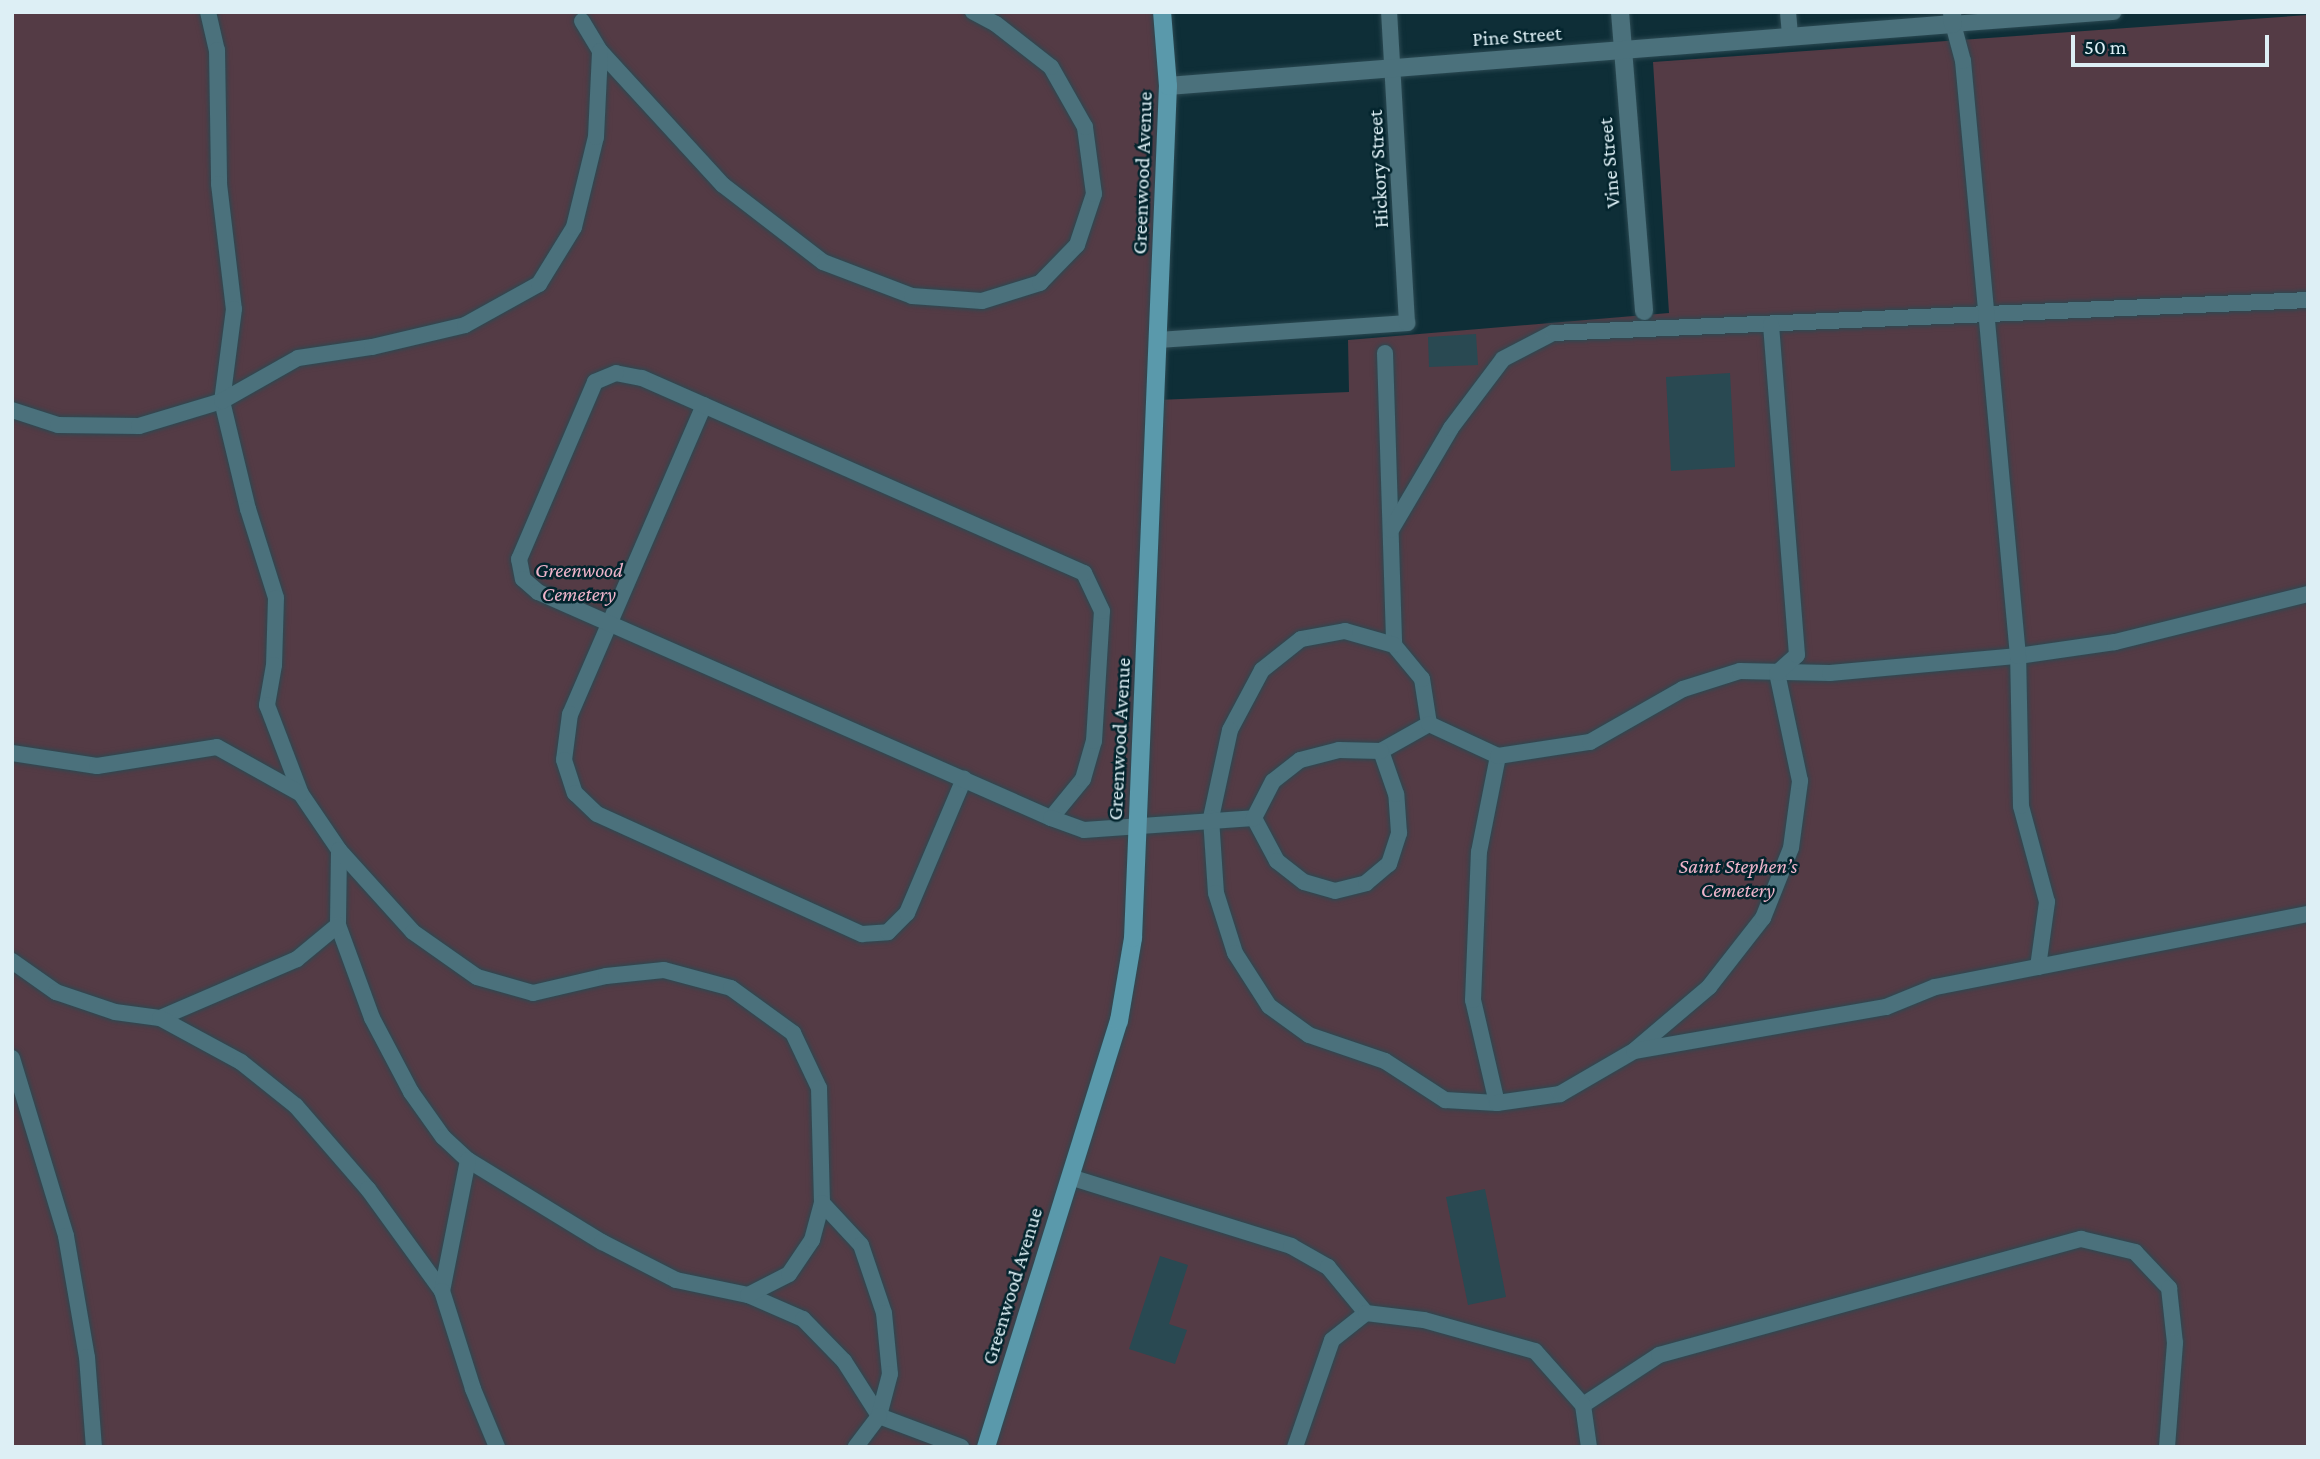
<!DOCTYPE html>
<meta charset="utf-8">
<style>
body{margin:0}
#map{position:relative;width:2320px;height:1459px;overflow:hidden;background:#0e2e37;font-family:"Crimson Pro",serif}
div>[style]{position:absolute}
.green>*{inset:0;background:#543b45}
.building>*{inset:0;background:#294952}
.roads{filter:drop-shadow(0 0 2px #2b4952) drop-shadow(0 0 2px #2b4952)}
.lane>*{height:16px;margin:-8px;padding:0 8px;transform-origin:8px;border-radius:8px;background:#4b717c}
.street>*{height:18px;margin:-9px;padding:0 9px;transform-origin:9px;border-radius:9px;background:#4b717c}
.secondary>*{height:18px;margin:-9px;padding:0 9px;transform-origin:9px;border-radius:9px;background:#5a99ab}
span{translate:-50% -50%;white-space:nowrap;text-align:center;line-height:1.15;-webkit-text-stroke:5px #03242d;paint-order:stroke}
.street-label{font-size:21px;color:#ddeff5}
.park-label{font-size:21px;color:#eeb4ca;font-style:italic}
.frame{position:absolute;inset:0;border:14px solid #ddeff5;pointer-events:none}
.scale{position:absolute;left:2071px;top:35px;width:198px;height:32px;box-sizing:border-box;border:4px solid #ddeff5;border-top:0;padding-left:9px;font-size:21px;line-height:24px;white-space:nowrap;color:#ddeff5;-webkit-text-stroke:5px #03242d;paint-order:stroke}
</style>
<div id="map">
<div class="green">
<div style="clip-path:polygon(12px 12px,1162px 12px,1157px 400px,1349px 392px,1348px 340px,1669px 313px,1653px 62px,2308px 15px,2308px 1447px,12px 1447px)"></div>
</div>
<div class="building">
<div style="clip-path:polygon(1476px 334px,1478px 365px,1429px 367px,1428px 337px)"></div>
<div style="clip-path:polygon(1730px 373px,1735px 467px,1671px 471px,1666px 377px)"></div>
<div style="clip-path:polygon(1485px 1189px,1506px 1297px,1468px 1305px,1446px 1197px)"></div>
<div style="clip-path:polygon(1160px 1256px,1188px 1265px,1169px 1324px,1187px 1330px,1175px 1364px,1129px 1349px)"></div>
</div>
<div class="roads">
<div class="lane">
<div style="left:208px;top:12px;width:39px;rotate:77deg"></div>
<div style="left:217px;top:50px;width:134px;rotate:89.1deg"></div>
<div style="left:219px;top:184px;width:126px;rotate:83.2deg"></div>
<div style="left:234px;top:309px;width:93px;rotate:97.4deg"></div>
<div style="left:222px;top:401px;width:111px;rotate:76.5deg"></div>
<div style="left:248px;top:509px;width:93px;rotate:72.5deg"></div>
<div style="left:276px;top:598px;width:67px;rotate:91.7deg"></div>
<div style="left:274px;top:665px;width:41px;rotate:99.9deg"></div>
<div style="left:267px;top:705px;width:95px;rotate:69.1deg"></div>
<div style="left:301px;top:794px;width:68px;rotate:55.8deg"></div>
<div style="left:339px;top:850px;width:75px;rotate:90.8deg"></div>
<div style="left:338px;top:925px;width:99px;rotate:69.9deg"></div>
<div style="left:372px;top:1018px;width:84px;rotate:62.2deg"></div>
<div style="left:411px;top:1092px;width:55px;rotate:54.6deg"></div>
<div style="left:443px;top:1137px;width:34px;rotate:43deg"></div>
<div style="left:468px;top:1160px;width:157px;rotate:31.5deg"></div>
<div style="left:602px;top:1242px;width:83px;rotate:27.2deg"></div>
<div style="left:676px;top:1280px;width:74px;rotate:11.8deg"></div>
<div style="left:748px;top:1295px;width:60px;rotate:23.6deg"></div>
<div style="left:803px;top:1319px;width:59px;rotate:45.7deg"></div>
<div style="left:844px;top:1361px;width:65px;rotate:57.5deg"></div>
<div style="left:879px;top:1416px;width:88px;rotate:20.7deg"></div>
<div style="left:1788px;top:12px;width:25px;rotate:85deg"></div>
<div style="left:582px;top:21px;width:35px;rotate:59deg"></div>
<div style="left:600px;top:51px;width:182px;rotate:47.5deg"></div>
<div style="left:723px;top:185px;width:126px;rotate:37.6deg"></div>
<div style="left:823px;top:262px;width:95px;rotate:20.9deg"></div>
<div style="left:912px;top:296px;width:70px;rotate:4.1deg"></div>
<div style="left:982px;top:301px;width:61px;rotate:-17.2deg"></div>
<div style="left:1040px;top:283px;width:53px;rotate:-45.8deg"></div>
<div style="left:1077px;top:245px;width:54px;rotate:-71.6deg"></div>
<div style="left:1094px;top:194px;width:68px;rotate:-97.7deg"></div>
<div style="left:1085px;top:127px;width:69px;rotate:-119.5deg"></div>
<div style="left:1051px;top:67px;width:70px;rotate:-142deg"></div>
<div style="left:996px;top:24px;width:26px;rotate:-152deg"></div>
<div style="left:1159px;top:340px;width:249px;rotate:-3.9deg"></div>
<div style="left:1407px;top:323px;width:312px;rotate:-93.3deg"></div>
<div style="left:1385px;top:353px;width:292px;rotate:88.2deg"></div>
<div style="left:704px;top:405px;width:337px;rotate:113.4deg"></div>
<div style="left:570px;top:714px;width:46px;rotate:97.4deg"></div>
<div style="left:564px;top:760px;width:35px;rotate:72deg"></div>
<div style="left:575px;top:793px;width:30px;rotate:44deg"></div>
<div style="left:597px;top:814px;width:291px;rotate:24.4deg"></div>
<div style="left:862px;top:934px;width:26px;rotate:-4deg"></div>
<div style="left:888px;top:932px;width:27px;rotate:-45deg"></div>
<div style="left:907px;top:913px;width:146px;rotate:-67deg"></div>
<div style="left:12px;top:410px;width:48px;rotate:18.1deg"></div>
<div style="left:58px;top:425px;width:81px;rotate:0.7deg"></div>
<div style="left:139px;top:426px;width:87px;rotate:-16.8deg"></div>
<div style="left:222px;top:401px;width:87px;rotate:-29.5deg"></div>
<div style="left:298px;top:358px;width:75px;rotate:-8.5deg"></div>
<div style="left:372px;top:347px;width:96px;rotate:-13.3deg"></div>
<div style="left:465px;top:325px;width:85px;rotate:-29deg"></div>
<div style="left:539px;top:284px;width:67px;rotate:-58.4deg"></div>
<div style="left:574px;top:227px;width:93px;rotate:-76.3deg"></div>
<div style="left:596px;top:137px;width:86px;rotate:-87.3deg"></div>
<div style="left:1391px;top:530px;width:118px;rotate:-59.5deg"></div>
<div style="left:1451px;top:428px;width:86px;rotate:-53deg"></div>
<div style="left:1503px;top:359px;width:56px;rotate:-27.5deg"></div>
<div style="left:1553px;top:333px;width:756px;rotate:-2.5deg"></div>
<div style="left:1381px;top:751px;width:55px;rotate:-29.4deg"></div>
<div style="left:1429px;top:724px;width:46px;rotate:-98.8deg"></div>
<div style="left:1422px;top:679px;width:44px;rotate:-129.5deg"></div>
<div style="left:1394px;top:645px;width:51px;rotate:-164.1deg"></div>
<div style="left:1345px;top:631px;width:45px;rotate:169.7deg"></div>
<div style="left:1301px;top:639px;width:50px;rotate:141.5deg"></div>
<div style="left:1262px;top:670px;width:68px;rotate:118.1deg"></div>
<div style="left:1230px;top:730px;width:90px;rotate:102.2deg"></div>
<div style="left:1211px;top:818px;width:75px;rotate:86.2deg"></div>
<div style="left:1216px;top:893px;width:63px;rotate:72.4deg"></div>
<div style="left:1235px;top:953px;width:63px;rotate:57.3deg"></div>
<div style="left:1269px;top:1006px;width:49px;rotate:35.9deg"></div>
<div style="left:1309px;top:1035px;width:80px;rotate:18.9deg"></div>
<div style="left:1385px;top:1061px;width:72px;rotate:33deg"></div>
<div style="left:1445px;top:1100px;width:52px;rotate:3.3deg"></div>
<div style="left:1497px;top:1103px;width:106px;rotate:-103.1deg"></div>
<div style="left:1473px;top:1000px;width:148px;rotate:-87.7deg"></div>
<div style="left:1479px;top:852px;width:98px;rotate:-78.8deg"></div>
<div style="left:1498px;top:756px;width:76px;rotate:-155.1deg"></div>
<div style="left:12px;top:753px;width:86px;rotate:8.7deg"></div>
<div style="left:97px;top:766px;width:121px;rotate:-9deg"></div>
<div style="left:217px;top:747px;width:96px;rotate:29.2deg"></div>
<div style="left:1498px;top:756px;width:93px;rotate:-8.7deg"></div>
<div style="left:1590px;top:742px;width:107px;rotate:-29.7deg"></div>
<div style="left:1683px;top:689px;width:60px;rotate:-17.5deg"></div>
<div style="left:1740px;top:671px;width:90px;rotate:1.3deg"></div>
<div style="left:1830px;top:673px;width:189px;rotate:-5.2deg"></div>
<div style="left:2018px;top:656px;width:98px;rotate:-8.2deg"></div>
<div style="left:2115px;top:642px;width:199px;rotate:-14deg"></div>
<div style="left:1051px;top:818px;width:50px;rotate:-50.6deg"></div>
<div style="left:1083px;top:779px;width:40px;rotate:-74deg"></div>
<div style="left:1094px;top:741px;width:130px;rotate:-86.5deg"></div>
<div style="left:1102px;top:611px;width:42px;rotate:-115.3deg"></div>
<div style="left:1084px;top:573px;width:484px;rotate:-156.2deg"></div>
<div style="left:641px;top:378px;width:25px;rotate:-169deg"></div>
<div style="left:616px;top:373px;width:23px;rotate:157deg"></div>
<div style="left:595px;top:382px;width:193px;rotate:113.2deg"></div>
<div style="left:519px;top:559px;width:20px;rotate:79deg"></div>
<div style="left:523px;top:579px;width:20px;rotate:41deg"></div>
<div style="left:538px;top:592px;width:561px;rotate:23.78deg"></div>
<div style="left:1051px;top:818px;width:35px;rotate:20deg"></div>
<div style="left:1084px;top:830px;width:170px;rotate:-4deg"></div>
<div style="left:1254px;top:818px;width:49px;rotate:61.9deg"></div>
<div style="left:1277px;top:861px;width:34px;rotate:38deg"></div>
<div style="left:1304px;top:882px;width:32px;rotate:16deg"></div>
<div style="left:1335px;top:891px;width:32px;rotate:-14deg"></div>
<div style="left:1366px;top:883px;width:30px;rotate:-40deg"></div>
<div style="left:1389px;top:864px;width:33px;rotate:-72deg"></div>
<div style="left:1399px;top:833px;width:39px;rotate:-94deg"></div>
<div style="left:1396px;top:794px;width:46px;rotate:-109.2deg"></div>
<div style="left:1381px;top:751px;width:42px;rotate:-178.6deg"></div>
<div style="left:1339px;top:750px;width:40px;rotate:165.6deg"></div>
<div style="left:1300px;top:760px;width:34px;rotate:142deg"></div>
<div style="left:1273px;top:781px;width:42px;rotate:117.2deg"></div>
<div style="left:339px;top:850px;width:110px;rotate:47.9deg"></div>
<div style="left:413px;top:932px;width:78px;rotate:35.1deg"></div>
<div style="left:477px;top:977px;width:58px;rotate:15.9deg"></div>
<div style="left:533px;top:993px;width:75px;rotate:-13.1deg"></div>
<div style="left:606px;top:976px;width:58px;rotate:-5.9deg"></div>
<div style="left:664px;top:970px;width:69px;rotate:15deg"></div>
<div style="left:731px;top:988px;width:77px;rotate:36deg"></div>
<div style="left:793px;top:1033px;width:61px;rotate:64.7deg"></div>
<div style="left:819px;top:1088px;width:115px;rotate:88.5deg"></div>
<div style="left:12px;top:961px;width:54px;rotate:35.2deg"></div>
<div style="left:56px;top:992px;width:62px;rotate:18.7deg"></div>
<div style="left:115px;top:1012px;width:45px;rotate:7.6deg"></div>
<div style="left:160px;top:1018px;width:149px;rotate:-23.3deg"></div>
<div style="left:297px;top:959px;width:53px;rotate:-39.7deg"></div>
<div style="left:2038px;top:967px;width:66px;rotate:-82.1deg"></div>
<div style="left:2047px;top:902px;width:99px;rotate:-105.2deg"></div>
<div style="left:2021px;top:806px;width:150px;rotate:-91.1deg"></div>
<div style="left:2018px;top:656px;width:598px;rotate:-95.28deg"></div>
<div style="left:1963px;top:61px;width:38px;rotate:-105deg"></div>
<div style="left:1953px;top:24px;width:161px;rotate:-4.3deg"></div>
<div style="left:160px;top:1018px;width:92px;rotate:28.5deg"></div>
<div style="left:241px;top:1062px;width:70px;rotate:38.7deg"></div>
<div style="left:296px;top:1106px;width:110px;rotate:49.1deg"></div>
<div style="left:368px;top:1189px;width:126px;rotate:54deg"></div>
<div style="left:1636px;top:1049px;width:96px;rotate:-40.3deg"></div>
<div style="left:1709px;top:987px;width:88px;rotate:-52deg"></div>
<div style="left:1763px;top:918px;width:75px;rotate:-68.2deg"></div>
<div style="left:1791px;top:848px;width:68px;rotate:-82.3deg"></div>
<div style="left:1800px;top:781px;width:110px;rotate:-102deg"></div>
<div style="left:1777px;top:673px;width:27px;rotate:-42deg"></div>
<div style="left:1797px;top:655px;width:332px;rotate:-94.5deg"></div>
<div style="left:12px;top:1058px;width:186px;rotate:73.1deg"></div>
<div style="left:66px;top:1236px;width:123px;rotate:80.2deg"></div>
<div style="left:87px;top:1357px;width:90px;rotate:85.6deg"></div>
<div style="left:1497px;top:1103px;width:64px;rotate:-8.1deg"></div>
<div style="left:1560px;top:1094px;width:86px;rotate:-30.2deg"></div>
<div style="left:1634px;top:1051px;width:256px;rotate:-9.9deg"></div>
<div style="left:1886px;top:1007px;width:53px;rotate:-22.2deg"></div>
<div style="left:1935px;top:987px;width:380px;rotate:-11.1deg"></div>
<div style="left:468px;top:1160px;width:134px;rotate:101.2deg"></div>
<div style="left:442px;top:1291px;width:103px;rotate:72.4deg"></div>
<div style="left:473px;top:1389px;width:63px;rotate:67.5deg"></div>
<div style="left:1070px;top:1177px;width:232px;rotate:17.3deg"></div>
<div style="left:1291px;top:1246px;width:43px;rotate:29.6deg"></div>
<div style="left:1328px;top:1267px;width:60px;rotate:50.4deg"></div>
<div style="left:748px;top:1295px;width:46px;rotate:-27.1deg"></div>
<div style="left:789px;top:1274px;width:41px;rotate:-55.9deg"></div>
<div style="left:812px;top:1240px;width:38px;rotate:-75deg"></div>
<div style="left:822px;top:1203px;width:57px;rotate:47.1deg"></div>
<div style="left:861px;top:1245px;width:72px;rotate:71.3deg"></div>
<div style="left:884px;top:1313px;width:61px;rotate:84.4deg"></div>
<div style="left:890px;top:1374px;width:43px;rotate:104.7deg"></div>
<div style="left:879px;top:1416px;width:39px;rotate:127deg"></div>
<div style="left:1583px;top:1405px;width:91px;rotate:-33.3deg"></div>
<div style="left:1659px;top:1355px;width:438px;rotate:-15.4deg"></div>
<div style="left:2081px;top:1239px;width:56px;rotate:13.5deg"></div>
<div style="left:2135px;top:1252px;width:50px;rotate:46.6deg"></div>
<div style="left:2169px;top:1288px;width:55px;rotate:83.8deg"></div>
<div style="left:2175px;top:1343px;width:104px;rotate:94.4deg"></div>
<div style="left:1295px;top:1447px;width:113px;rotate:-70.9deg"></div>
<div style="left:1332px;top:1340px;width:43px;rotate:-38.5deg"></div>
<div style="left:1366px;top:1313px;width:58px;rotate:6.9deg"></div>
<div style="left:1424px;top:1320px;width:115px;rotate:15.6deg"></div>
<div style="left:1535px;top:1351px;width:72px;rotate:48.4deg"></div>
<div style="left:1583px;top:1405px;width:42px;rotate:81.9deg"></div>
</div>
<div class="street">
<div style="left:1620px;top:12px;width:300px;rotate:85.4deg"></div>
<div style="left:1168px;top:86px;width:787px;rotate:-4.52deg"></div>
<div style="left:1953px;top:24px;width:12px;rotate:-95deg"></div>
</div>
<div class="secondary">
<div style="left:986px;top:1447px;width:446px;rotate:-72.7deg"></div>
<div style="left:1119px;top:1021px;width:84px;rotate:-80.4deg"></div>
<div style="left:1133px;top:938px;width:853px;rotate:-87.65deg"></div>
<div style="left:1168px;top:86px;width:74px;rotate:-94.6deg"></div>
</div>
</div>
<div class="street-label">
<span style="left:1517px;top:36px;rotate:-4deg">Pine Street</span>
<span style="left:1609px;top:163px;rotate:-95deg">Vine Street</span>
<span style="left:1378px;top:169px;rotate:-93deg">Hickory Street</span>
<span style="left:1142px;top:173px;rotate:-88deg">Greenwood Avenue</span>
<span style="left:1119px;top:739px;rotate:-87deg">Greenwood Avenue</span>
<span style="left:1012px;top:1286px;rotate:-73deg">Greenwood Avenue</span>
</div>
<div class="park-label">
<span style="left:579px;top:582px">Greenwood<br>Cemetery</span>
<span style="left:1738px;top:878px">Saint Stephen’s<br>Cemetery</span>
</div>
<div class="frame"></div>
<div class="scale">50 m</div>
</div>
